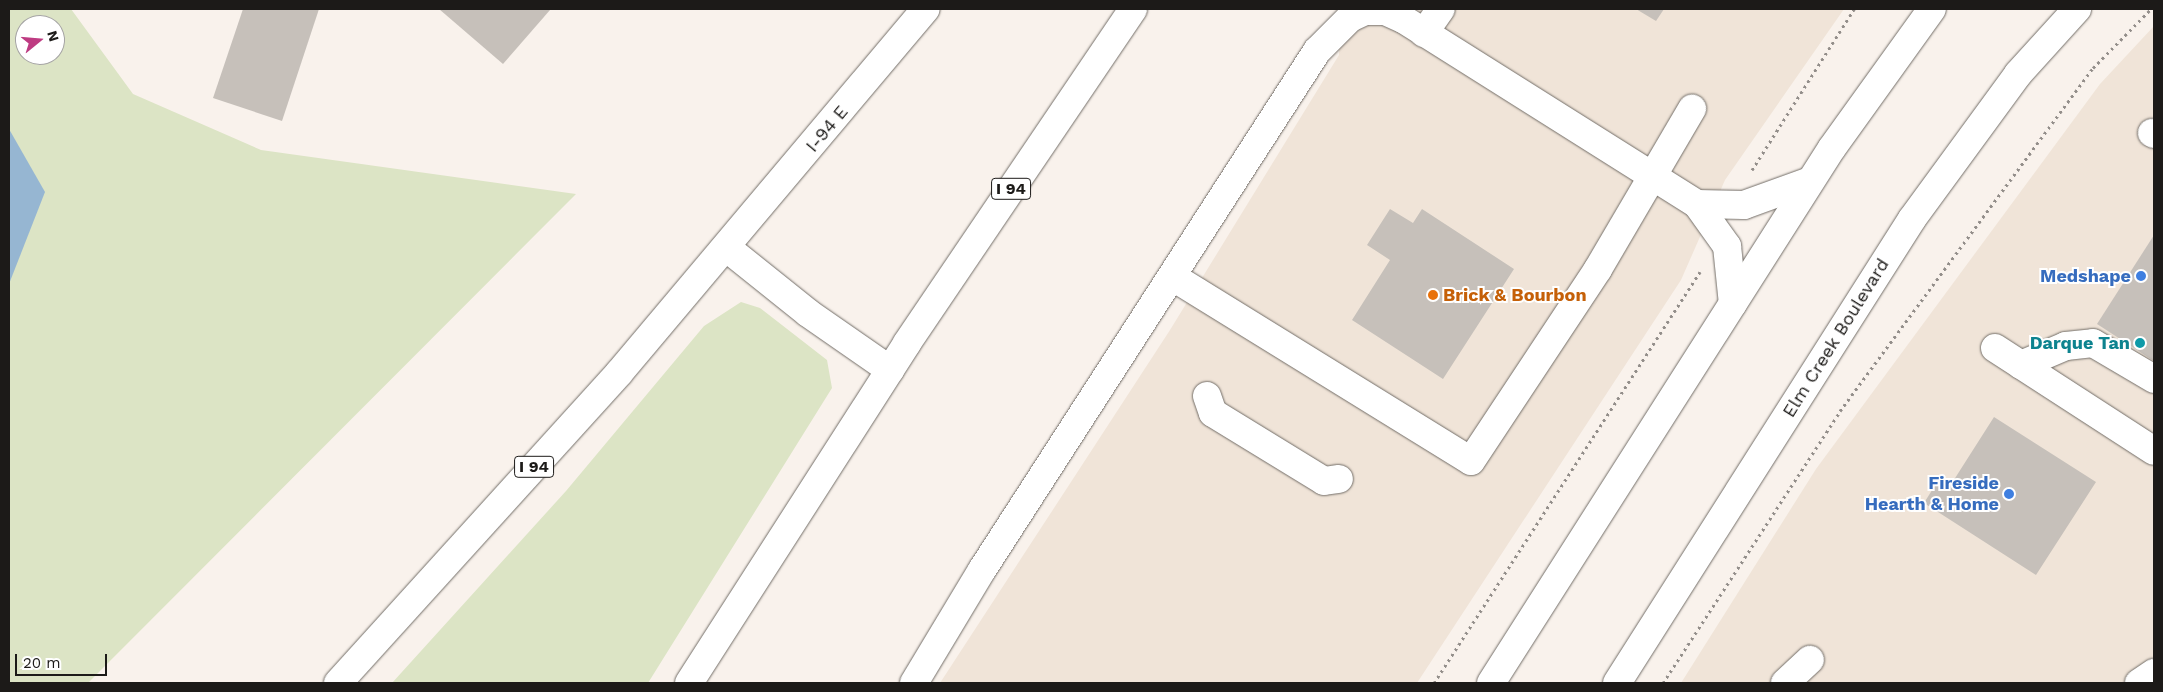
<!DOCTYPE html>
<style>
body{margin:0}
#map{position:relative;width:2163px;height:692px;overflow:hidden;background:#f9f2ec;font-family:"Work Sans",sans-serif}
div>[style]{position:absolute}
.built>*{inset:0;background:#f0e4d8}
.green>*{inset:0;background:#dce4c5}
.water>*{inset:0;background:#96b6d2}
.building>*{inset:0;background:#c6c0ba}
.path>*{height:3px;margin-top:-1.5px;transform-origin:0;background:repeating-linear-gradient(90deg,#938e8a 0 2.5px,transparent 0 6.5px)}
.roads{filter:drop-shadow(0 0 1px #726d67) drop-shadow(0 0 1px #726d67)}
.minor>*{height:28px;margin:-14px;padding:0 14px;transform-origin:14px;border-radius:14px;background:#fff}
.major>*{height:28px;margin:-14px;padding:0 14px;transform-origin:14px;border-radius:14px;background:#fff}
.highway>*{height:28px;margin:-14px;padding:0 14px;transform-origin:14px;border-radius:14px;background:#fff}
.dots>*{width:14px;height:14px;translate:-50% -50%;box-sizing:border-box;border:2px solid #fff;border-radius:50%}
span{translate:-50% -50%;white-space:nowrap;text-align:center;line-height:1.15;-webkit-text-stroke:4px #fff;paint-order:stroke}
.shield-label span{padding:1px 4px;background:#fff;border:1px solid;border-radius:4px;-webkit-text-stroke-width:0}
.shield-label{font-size:16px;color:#1c1a18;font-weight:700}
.street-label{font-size:18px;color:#1c1a18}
.shop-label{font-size:18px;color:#366cbe;font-weight:700}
.right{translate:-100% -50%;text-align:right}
.food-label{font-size:18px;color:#c56008;font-weight:700}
.left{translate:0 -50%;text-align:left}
.culture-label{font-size:18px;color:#0d838f;font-weight:700}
.frame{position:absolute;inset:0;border:10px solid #1c1a18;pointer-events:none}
.north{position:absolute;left:15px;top:15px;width:50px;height:50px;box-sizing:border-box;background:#fff;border:1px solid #a4a3a3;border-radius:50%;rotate:73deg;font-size:14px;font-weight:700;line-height:20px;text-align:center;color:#1c1a18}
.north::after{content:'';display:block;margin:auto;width:18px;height:22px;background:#be3b82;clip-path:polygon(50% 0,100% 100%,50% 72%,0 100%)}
.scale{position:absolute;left:15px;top:654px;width:92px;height:22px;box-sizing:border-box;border:2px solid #1c1a18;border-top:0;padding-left:6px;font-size:15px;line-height:18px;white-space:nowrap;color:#1c1a18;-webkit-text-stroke:4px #fff;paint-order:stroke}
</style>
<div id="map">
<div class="built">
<div style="clip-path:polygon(1339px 9px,1844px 9px,1725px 180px,1681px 280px,1417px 683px,940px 683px,1170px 330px,1339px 55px)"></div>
<div style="clip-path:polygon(2154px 26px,2154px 683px,1681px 683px,1816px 469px,2100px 84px)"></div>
</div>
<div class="green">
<div style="clip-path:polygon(evenodd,9px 9px,71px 9px,133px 94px,261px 150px,576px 194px,88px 683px,9px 683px,9px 9px,25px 25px,55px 25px,55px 55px,25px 55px,25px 25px)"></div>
<div style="clip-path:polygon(741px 302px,760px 308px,827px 360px,832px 388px,648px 683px,392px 683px,566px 491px,704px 326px)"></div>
</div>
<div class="water">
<div style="clip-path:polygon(9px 129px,45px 192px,9px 284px)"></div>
</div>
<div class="building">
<div style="clip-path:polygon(243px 9px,319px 9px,282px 121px,213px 98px)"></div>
<div style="clip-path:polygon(439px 9px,549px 9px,550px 10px,503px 64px)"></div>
<div style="clip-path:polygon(1636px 9px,1664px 9px,1656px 21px)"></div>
<div style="clip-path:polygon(1390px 209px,1413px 223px,1422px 209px,1514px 269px,1443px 379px,1352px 320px,1390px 260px,1367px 245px)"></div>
<div style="clip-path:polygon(2154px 235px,2154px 361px,2097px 324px)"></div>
<div style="clip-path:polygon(1994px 417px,2096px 482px,2036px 575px,1924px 503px,1939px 479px,1950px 486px)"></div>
</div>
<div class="path">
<div style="left:1752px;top:170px;width:191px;rotate:-57.6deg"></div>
<div style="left:1434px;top:683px;width:490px;rotate:-57.1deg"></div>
<div style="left:1663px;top:683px;width:325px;rotate:-56.9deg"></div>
<div style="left:1840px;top:411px;width:426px;rotate:-53.6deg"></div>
<div style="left:2093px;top:68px;width:83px;rotate:-45.5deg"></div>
</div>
<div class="roads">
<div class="minor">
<div style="left:1424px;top:33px;width:29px;rotate:-55deg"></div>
<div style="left:2152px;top:133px;width:2px;rotate:27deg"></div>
<div style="left:727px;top:248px;width:104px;rotate:38.7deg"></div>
<div style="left:808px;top:313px;width:100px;rotate:34.8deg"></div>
<div style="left:1173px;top:277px;width:350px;rotate:31.7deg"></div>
<div style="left:1471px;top:461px;width:230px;rotate:-56.5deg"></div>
<div style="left:1598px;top:269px;width:186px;rotate:-59.6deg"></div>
<div style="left:1995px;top:348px;width:189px;rotate:32.9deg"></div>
<div style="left:2021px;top:365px;width:49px;rotate:-22.9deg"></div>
<div style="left:2066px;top:346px;width:27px;rotate:-6deg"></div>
<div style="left:2093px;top:343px;width:71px;rotate:30.5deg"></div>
<div style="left:1207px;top:396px;width:18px;rotate:71deg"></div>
<div style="left:1213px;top:413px;width:130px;rotate:31.5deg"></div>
<div style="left:1324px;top:481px;width:15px;rotate:-8deg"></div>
<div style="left:914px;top:683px;width:132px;rotate:-59deg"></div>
<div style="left:982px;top:570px;width:618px;rotate:-57.16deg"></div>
<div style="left:1317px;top:51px;width:47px;rotate:-45deg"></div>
<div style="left:1350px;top:18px;width:17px;rotate:-25deg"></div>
<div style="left:1365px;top:11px;width:20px"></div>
<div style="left:1385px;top:11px;width:20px;rotate:24deg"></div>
<div style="left:1403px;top:19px;width:347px;rotate:32.2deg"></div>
<div style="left:1785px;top:683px;width:34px;rotate:-43deg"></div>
<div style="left:2139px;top:683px;width:18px;rotate:-34deg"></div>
</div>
<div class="major">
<div style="left:1697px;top:204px;width:47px;rotate:1.2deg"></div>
<div style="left:1744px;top:205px;width:70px;rotate:-20deg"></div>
<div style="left:1697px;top:204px;width:52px;rotate:54.5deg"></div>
<div style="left:1727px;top:246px;width:58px;rotate:84.1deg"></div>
<div style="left:1491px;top:683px;width:634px;rotate:-57.49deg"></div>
<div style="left:1832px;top:148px;width:171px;rotate:-54.3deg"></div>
<div style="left:1617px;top:683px;width:550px;rotate:-57.55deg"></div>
<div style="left:1912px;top:219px;width:180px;rotate:-53.8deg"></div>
<div style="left:2018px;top:74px;width:88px;rotate:-47.8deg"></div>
</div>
<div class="highway">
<div style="left:338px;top:683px;width:418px;rotate:-47.8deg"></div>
<div style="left:619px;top:373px;width:476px;rotate:-49.9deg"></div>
<div style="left:689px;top:683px;width:404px;rotate:-57.3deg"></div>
<div style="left:907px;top:343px;width:403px;rotate:-55.9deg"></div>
</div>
</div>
<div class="dots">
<div style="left:2141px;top:276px;background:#3f7fe0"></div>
<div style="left:1433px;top:295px;background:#e8710a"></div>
<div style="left:2140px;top:343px;background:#0f9aa8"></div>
<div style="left:2009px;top:494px;background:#3f7fe0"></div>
</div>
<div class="shield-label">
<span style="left:1011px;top:189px">I 94</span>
<span style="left:534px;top:467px">I 94</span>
</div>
<div class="street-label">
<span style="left:827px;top:129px;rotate:-50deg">I-94 E</span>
<span style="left:1836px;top:338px;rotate:-58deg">Elm Creek Boulevard</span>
</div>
<div class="shop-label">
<span class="right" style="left:2131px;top:276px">Medshape</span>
<span class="right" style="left:1999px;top:494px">Fireside<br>Hearth &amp; Home</span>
</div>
<div class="food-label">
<span class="left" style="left:1443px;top:295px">Brick &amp; Bourbon</span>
</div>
<div class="culture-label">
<span class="right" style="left:2130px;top:343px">Darque Tan</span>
</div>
<div class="frame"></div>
<div class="north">N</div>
<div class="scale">20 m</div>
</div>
